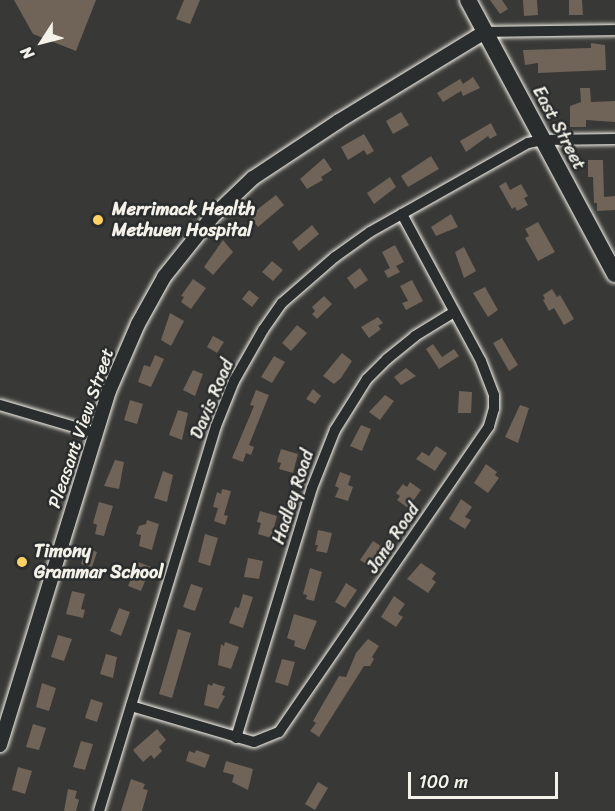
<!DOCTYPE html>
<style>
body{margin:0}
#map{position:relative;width:615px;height:811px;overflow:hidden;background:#383836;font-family:Sriracha,sans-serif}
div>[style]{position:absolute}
.building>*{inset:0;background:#706357}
.roads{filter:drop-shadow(0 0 2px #f4f1e8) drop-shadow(0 0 2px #f4f1e8)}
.minor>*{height:10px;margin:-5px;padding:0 5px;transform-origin:5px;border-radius:5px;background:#2a2d2e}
.tertiary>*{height:14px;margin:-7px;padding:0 7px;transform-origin:7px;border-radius:7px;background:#2a2d2e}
.secondary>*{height:16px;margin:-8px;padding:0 8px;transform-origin:8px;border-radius:8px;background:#2a2d2e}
.dots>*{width:16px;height:16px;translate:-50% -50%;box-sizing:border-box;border:3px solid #2a2d2e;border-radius:50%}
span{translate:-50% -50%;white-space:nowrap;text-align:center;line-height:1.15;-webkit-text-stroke:5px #2a2d2e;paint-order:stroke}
.street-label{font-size:18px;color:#f4f1e8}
.poi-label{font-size:18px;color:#f4f1e8;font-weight:700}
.left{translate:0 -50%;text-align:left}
.north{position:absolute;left:12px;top:12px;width:60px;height:60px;-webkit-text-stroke:4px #2a2d2e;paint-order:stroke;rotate:234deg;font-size:16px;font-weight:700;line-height:24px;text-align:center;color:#f4f1e8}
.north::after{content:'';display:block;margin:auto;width:21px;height:27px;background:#f4f1e8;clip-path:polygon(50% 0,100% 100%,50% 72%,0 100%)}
.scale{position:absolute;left:408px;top:772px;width:150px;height:27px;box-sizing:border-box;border:3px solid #f4f1e8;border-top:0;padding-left:8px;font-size:18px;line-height:21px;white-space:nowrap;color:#f4f1e8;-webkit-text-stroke:4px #2a2d2e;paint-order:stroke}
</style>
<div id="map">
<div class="building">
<div style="clip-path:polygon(14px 0,96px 0,76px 51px,33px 34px)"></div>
<div style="clip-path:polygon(184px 0,200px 0,190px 24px,176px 19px)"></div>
<div style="clip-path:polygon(490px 0,502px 0,508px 9px,500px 14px)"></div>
<div style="clip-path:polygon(523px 0,537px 0,538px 15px,524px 16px)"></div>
<div style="clip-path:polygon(569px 0,582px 0,583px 15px,569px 15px)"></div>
<div style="clip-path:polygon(591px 43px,605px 45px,606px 70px,538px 73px,538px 63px,525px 65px,523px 50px,591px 48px)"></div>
<div style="clip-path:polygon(473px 77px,480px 88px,463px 96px,461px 91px,443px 102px,437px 93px,460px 79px,463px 84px)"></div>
<div style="clip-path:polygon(580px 88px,590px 88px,591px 102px,615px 101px,615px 122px,586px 120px,586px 127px,570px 127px,570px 106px,581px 102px)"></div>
<div style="clip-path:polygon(401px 112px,409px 125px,393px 134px,386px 121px)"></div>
<div style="clip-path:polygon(491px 123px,497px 135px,490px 139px,488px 136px,466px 152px,460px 141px)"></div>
<div style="clip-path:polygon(364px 134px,374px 151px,367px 155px,364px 150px,348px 160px,341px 147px)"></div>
<div style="clip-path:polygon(431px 156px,439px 169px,408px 187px,401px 176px)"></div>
<div style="clip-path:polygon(324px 158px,332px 170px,321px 177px,323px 180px,307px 189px,300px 179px)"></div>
<div style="clip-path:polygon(588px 160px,603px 160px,604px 197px,615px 196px,615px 210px,597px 211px,597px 203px,594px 203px,593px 177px,588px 177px)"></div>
<div style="clip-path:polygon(390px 177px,396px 187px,374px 204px,367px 193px)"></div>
<div style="clip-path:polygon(506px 182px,510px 190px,521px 184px,528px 196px,524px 198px,528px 205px,517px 211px,515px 207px,512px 209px,499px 186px)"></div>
<div style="clip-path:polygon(276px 195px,284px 205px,258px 227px,249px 216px)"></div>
<div style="clip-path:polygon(451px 214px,458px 227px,436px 236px,431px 227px)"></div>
<div style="clip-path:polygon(538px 222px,555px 252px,538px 261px,525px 238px,529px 236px,525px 229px)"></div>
<div style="clip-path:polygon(312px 225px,319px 234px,299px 251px,292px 242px)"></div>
<div style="clip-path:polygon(223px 240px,233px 252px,213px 275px,204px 267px)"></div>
<div style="clip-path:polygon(395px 245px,404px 262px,396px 266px,400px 272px,388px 278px,384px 271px,390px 268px,382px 252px)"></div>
<div style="clip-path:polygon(464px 247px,476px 271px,464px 278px,455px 252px)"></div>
<div style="clip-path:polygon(272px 261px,283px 270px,273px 281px,262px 272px)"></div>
<div style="clip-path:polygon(360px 268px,368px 280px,355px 289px,347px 278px)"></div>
<div style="clip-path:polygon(193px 279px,206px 288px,191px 309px,181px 302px,184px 297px,181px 296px)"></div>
<div style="clip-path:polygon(412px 280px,423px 301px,406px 310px,402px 303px,408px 301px,400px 286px)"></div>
<div style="clip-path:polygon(485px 287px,498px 310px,488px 317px,473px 293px)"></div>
<div style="clip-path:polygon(552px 289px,557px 297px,560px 295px,574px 319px,564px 325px,554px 308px,549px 311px,543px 300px,545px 299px,543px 295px)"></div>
<div style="clip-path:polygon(249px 290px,259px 298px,252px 307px,242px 299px)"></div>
<div style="clip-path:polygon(324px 296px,332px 304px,317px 319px,312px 314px,315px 311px,312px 307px)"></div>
<div style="clip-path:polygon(170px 313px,184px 321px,171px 346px,161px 340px)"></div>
<div style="clip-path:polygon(378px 317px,383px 323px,378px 326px,381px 329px,369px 338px,361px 327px)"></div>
<div style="clip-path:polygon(297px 325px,307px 333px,291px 351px,282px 343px)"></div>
<div style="clip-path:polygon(213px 336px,224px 342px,217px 353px,207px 347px)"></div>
<div style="clip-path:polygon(502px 338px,518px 365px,509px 371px,493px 343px)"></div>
<div style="clip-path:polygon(433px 344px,442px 357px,454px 349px,459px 356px,439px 369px,426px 349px)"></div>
<div style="clip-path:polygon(342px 353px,352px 361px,341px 378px,334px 384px,323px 376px)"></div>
<div style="clip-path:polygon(155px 355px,164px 359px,151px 387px,138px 382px,144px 365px,150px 367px)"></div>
<div style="clip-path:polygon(274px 356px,285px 362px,272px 383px,261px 377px)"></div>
<div style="clip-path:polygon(406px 368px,416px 376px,401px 385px,394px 377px)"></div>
<div style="clip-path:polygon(193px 370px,203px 374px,195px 396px,183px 390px)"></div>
<div style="clip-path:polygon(313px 389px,321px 396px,315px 404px,306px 399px)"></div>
<div style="clip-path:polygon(256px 390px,269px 395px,249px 445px,254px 447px,251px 455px,246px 453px,243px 462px,232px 458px,254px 406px,250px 405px)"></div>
<div style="clip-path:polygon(459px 391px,472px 392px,471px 413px,458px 413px)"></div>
<div style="clip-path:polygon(385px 395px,394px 401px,380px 420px,369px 412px)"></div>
<div style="clip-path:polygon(130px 400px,143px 404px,137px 424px,124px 420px)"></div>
<div style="clip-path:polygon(520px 405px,529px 408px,518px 443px,505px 437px)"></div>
<div style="clip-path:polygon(178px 410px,188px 413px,182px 440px,169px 435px)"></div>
<div style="clip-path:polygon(361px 425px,371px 429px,362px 451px,350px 446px)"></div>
<div style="clip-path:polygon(436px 446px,447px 453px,435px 471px,416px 459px,422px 452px,429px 456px)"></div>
<div style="clip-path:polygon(281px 449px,298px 454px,293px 473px,279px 469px,281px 463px,277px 462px)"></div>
<div style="clip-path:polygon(115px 460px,124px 462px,119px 489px,104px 486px)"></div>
<div style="clip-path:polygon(486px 464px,497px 472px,495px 475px,499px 478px,488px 493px,474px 483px)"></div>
<div style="clip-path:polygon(163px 471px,173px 475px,167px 502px,154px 498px)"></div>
<div style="clip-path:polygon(340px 472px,351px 476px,348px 485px,353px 487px,348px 501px,335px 497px,339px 488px,335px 486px)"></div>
<div style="clip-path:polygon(410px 482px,421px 490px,408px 508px,397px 500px,400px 496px,396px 493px,403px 484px,407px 487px)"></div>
<div style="clip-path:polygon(222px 489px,231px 491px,224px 515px,228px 516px,225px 525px,214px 521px,218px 508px,213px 507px,217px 492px,221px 494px)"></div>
<div style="clip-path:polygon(461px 499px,472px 507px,465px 517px,471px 520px,465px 529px,449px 519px)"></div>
<div style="clip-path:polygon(99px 502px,113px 506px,104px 536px,95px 534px,97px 525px,93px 523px)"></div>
<div style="clip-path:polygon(260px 511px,277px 516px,271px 538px,258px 534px,261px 523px,257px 522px)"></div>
<div style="clip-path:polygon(147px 520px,159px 524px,152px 550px,139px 546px,141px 535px,136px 534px,139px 526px,146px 524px)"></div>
<div style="clip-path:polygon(318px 530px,332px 533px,327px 553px,316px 551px,318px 545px,315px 545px)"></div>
<div style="clip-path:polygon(205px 534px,218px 538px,210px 566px,198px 562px)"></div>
<div style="clip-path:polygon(373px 541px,384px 548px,371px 567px,360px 560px)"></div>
<div style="clip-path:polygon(86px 548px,97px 552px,92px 567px,81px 564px)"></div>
<div style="clip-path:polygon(248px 558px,263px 561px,259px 579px,244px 577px)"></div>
<div style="clip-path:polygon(138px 562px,151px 567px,141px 591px,128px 586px)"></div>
<div style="clip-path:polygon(421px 563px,436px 573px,432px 579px,436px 582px,428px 593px,407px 579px)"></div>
<div style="clip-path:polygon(310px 568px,322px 572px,314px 601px,306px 599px,307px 595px,303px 594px)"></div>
<div style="clip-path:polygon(346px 583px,357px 590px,345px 608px,335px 602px)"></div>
<div style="clip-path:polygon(191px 584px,203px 588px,195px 611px,183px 607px)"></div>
<div style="clip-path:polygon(72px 591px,85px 594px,81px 609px,85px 610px,83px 618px,66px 614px)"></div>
<div style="clip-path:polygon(243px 594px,253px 597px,243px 628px,229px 623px,235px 607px,239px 608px)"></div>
<div style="clip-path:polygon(394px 596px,405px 604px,398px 614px,403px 617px,396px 627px,381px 617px)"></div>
<div style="clip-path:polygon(119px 608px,130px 612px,121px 636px,110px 631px)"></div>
<div style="clip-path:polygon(294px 614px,317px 621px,305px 650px,294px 646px,295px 641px,287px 638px)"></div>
<div style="clip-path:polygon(178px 629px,191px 633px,172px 698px,159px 694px)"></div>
<div style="clip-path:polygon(58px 635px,72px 639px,64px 661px,51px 657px)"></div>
<div style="clip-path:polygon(368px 639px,379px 646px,372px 657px,374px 659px,370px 666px,364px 666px,319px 737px,310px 731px,316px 723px,313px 721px,339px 676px,346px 677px,356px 653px)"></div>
<div style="clip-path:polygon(225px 642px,239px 647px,231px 669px,218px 665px,221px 644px,224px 646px)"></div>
<div style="clip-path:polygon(106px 654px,117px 657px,113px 678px,100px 674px)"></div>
<div style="clip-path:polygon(282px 659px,295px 662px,288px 686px,275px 682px)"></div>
<div style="clip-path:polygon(42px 683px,56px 688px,49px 711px,36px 707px)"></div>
<div style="clip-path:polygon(213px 683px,225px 687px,222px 695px,225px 696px,218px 709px,204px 705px,208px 684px,212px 686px)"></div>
<div style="clip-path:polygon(91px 699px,103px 703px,97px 722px,85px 718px)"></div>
<div style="clip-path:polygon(33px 724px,46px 728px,39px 750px,26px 747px)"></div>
<div style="clip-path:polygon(157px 729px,166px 740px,159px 747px,162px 751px,154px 759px,151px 755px,143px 762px,133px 750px)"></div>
<div style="clip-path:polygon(81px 741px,93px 744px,85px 770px,73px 767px)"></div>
<div style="clip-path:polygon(196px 750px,210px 755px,205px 768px,186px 761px,189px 751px,195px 753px)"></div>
<div style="clip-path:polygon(226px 761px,253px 769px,248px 790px,232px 782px,234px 775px,223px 772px)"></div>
<div style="clip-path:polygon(18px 767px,32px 771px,25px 794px,12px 790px)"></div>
<div style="clip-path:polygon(131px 779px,145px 784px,143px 789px,148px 790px,142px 811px,121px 811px)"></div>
<div style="clip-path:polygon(318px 782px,328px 788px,315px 810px,305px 804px)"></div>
<div style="clip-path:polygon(68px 789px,77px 791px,75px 798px,79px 800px,76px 811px,64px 811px)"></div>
</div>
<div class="roads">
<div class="minor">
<div style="left:485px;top:32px;width:130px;rotate:-0.9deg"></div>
<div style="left:0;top:405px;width:99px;rotate:16.4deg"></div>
<div style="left:131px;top:706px;width:128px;rotate:16.3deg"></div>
<div style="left:254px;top:742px;width:27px;rotate:-22deg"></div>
<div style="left:279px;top:732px;width:371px;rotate:-55.5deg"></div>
<div style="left:489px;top:426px;width:18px;rotate:-74deg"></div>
<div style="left:494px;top:409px;width:14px;rotate:-90deg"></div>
<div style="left:494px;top:395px;width:36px;rotate:-111deg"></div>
<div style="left:481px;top:361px;width:167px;rotate:-118.3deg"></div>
<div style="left:236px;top:738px;width:261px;rotate:-73.1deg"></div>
<div style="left:312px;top:488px;width:62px;rotate:-68.4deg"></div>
<div style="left:335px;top:430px;width:60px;rotate:-57.9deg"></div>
<div style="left:367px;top:379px;width:28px;rotate:-45deg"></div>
<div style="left:387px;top:359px;width:36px;rotate:-39deg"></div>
<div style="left:415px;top:336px;width:46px;rotate:-31.6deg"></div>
<div style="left:99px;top:811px;width:402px;rotate:-73.1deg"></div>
<div style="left:216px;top:426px;width:48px;rotate:-68.2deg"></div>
<div style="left:234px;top:381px;width:59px;rotate:-60.4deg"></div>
<div style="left:263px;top:330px;width:33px;rotate:-55deg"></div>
<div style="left:282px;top:303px;width:70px;rotate:-41deg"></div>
<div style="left:335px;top:257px;width:43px;rotate:-35.5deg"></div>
<div style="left:370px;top:232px;width:181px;rotate:-29.4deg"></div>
<div style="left:528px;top:143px;width:15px;rotate:-11deg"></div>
<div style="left:543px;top:140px;width:72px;rotate:-0.8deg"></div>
</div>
<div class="tertiary">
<div style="left:0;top:745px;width:370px;rotate:-72.9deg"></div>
<div style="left:109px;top:391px;width:73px;rotate:-66.6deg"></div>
<div style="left:138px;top:324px;width:54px;rotate:-61deg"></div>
<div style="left:164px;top:277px;width:77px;rotate:-51.3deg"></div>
<div style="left:212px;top:217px;width:57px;rotate:-43.6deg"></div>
<div style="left:253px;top:178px;width:103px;rotate:-33.5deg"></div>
<div style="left:339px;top:121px;width:171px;rotate:-31.4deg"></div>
</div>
<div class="secondary">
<div style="left:468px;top:0;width:311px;rotate:61.8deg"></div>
</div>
</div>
<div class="dots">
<div style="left:98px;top:220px;background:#ffd166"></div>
<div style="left:22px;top:562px;background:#ffd166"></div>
</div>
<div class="street-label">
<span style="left:559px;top:128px;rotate:62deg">East Street</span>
<span style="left:212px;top:399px;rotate:-67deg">Davis Road</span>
<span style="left:81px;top:428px;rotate:-71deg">Pleasant View Street</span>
<span style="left:293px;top:497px;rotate:-72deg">Hadley Road</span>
<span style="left:393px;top:538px;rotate:-56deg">Jane Road</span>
</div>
<div class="poi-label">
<span class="left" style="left:112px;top:220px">Merrimack Health<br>Methuen Hospital</span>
<span class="left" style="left:34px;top:562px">Timony<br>Grammar School</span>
</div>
<div class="north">N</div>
<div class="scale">100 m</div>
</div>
